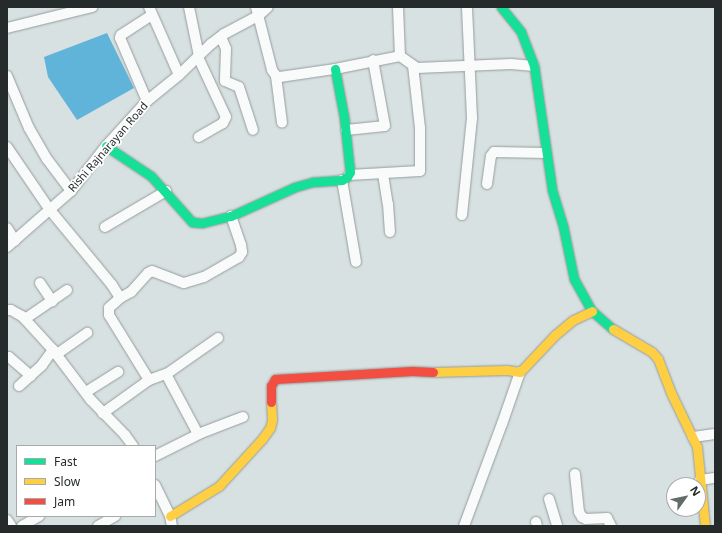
<!DOCTYPE html>
<style>
body{margin:0}
#map{position:relative;width:722px;height:533px;overflow:hidden;background:#d8e1e1;font-family:"Noto Sans",sans-serif}
div>[style]{position:absolute}
.water>*{inset:0;background:#60b4da}
.roads{filter:drop-shadow(0 0 1px #959c9c) drop-shadow(0 0 1px #959c9c)}
.street>*{height:10px;margin:-5px;padding:0 5px;transform-origin:5px;border-radius:5px;background:#f9fafa}
.fast>*{height:9px;margin:-4.5px;padding:0 4.5px;transform-origin:4.5px;border-radius:4.5px;background:#16e098}
.slow>*{height:9px;margin:-4.5px;padding:0 4.5px;transform-origin:4.5px;border-radius:4.5px;background:#ffcf43}
.jam>*{height:9px;margin:-4.5px;padding:0 4.5px;transform-origin:4.5px;border-radius:4.5px;background:#f24e42}
span{translate:-50% -50%;white-space:nowrap;text-align:center;line-height:1.15;-webkit-text-stroke:3.5px #fff;paint-order:stroke}
.street-label{font-size:11px;color:#252b2b}
.frame{position:absolute;inset:0;border:8px solid #252b2b;pointer-events:none}
.legend{position:absolute;left:16px;top:445px;width:140px;height:72px;box-sizing:border-box;background:#fff;border:1px solid #a8aaaa;margin:0;padding:5px 7px;list-style:none;font-size:12px;color:#252b2b}
.legend li{display:flex;align-items:center;gap:8px;height:20px}
.legend b{width:20px;border:1px solid #a8aaaa}
.north{position:absolute;left:666px;top:477px;width:40px;height:40px;box-sizing:border-box;background:#fff;border:1px solid #a8aaaa;border-radius:50%;rotate:57deg;font-size:11px;font-weight:700;line-height:16px;text-align:center;color:#252b2b}
.north::after{content:'';display:block;margin:auto;width:14px;height:18px;background:#646b6b;clip-path:polygon(50% 0,100% 100%,50% 72%,0 100%)}
</style>
<div id="map">
<div class="water">
<div style="clip-path:polygon(107px 33px,134px 88px,77px 120px,48px 77px,44px 57px)"></div>
</div>
<div class="roads">
<div class="street">
<div style="left:149px;top:7px;width:74px;rotate:66.2deg"></div>
<div style="left:189px;top:7px;width:50px;rotate:78.5deg"></div>
<div style="left:256px;top:7px;width:65px;rotate:75.7deg"></div>
<div style="left:272px;top:70px;width:7px;rotate:56deg"></div>
<div style="left:276px;top:76px;width:4px;rotate:14deg"></div>
<div style="left:280px;top:77px;width:56px;rotate:-8.3deg"></div>
<div style="left:335px;top:69px;width:66px;rotate:-11.3deg"></div>
<div style="left:400px;top:56px;width:21px;rotate:35deg"></div>
<div style="left:417px;top:68px;width:94px;rotate:-2.4deg"></div>
<div style="left:511px;top:64px;width:23px;rotate:5deg"></div>
<div style="left:398px;top:7px;width:49px;rotate:87.7deg"></div>
<div style="left:7px;top:28px;width:88px;rotate:-13.9deg"></div>
<div style="left:221px;top:37px;width:13px;rotate:67deg"></div>
<div style="left:226px;top:49px;width:32px;rotate:92deg"></div>
<div style="left:225px;top:81px;width:15px;rotate:23deg"></div>
<div style="left:239px;top:87px;width:45px;rotate:72deg"></div>
<div style="left:198px;top:57px;width:66px;rotate:65deg"></div>
<div style="left:226px;top:117px;width:7px;rotate:117deg"></div>
<div style="left:223px;top:123px;width:28px;rotate:150deg"></div>
<div style="left:7px;top:76px;width:56px;rotate:67.1deg"></div>
<div style="left:29px;top:128px;width:36px;rotate:60deg"></div>
<div style="left:47px;top:159px;width:40px;rotate:53deg"></div>
<div style="left:276px;top:76px;width:47px;rotate:82.7deg"></div>
<div style="left:147px;top:101px;width:69px;rotate:-113.2deg"></div>
<div style="left:120px;top:38px;width:3px;rotate:-72deg"></div>
<div style="left:121px;top:35px;width:37px;rotate:-33deg"></div>
<div style="left:346px;top:130px;width:39px;rotate:-6deg"></div>
<div style="left:385px;top:126px;width:67px;rotate:-100.3deg"></div>
<div style="left:7px;top:147px;width:76px;rotate:55.7deg"></div>
<div style="left:50px;top:210px;width:97px;rotate:50.4deg"></div>
<div style="left:112px;top:285px;width:15px;rotate:58deg"></div>
<div style="left:120px;top:298px;width:15px;rotate:138deg"></div>
<div style="left:109px;top:308px;width:7px;rotate:90deg"></div>
<div style="left:109px;top:315px;width:76px;rotate:58.4deg"></div>
<div style="left:149px;top:380px;width:57px;rotate:144.3deg"></div>
<div style="left:383px;top:174px;width:30px;rotate:81deg"></div>
<div style="left:388px;top:204px;width:28px;rotate:86deg"></div>
<div style="left:349px;top:175px;width:71px;rotate:-3.2deg"></div>
<div style="left:420px;top:171px;width:43px;rotate:-90deg"></div>
<div style="left:420px;top:128px;width:62px;rotate:-96.4deg"></div>
<div style="left:342px;top:180px;width:83px;rotate:80.3deg"></div>
<div style="left:487px;top:184px;width:28px;rotate:-82deg"></div>
<div style="left:491px;top:156px;width:5px;rotate:-53deg"></div>
<div style="left:494px;top:152px;width:52px;rotate:1.1deg"></div>
<div style="left:462px;top:215px;width:98px;rotate:-84.1deg"></div>
<div style="left:472px;top:118px;width:111px;rotate:-92.6deg"></div>
<div style="left:105px;top:227px;width:71px;rotate:-30.5deg"></div>
<div style="left:7px;top:228px;width:15px;rotate:58deg"></div>
<div style="left:7px;top:247px;width:85px;rotate:-41.2deg"></div>
<div style="left:71px;top:191px;width:57px;rotate:-52.1deg"></div>
<div style="left:106px;top:146px;width:61px;rotate:-47.7deg"></div>
<div style="left:147px;top:101px;width:41px;rotate:-39.1deg"></div>
<div style="left:179px;top:75px;width:45px;rotate:-44.1deg"></div>
<div style="left:211px;top:44px;width:16px;rotate:-38deg"></div>
<div style="left:224px;top:34px;width:38px;rotate:-28deg"></div>
<div style="left:258px;top:16px;width:13px;rotate:-42deg"></div>
<div style="left:40px;top:283px;width:22px;rotate:56deg"></div>
<div style="left:120px;top:298px;width:13px;rotate:-29deg"></div>
<div style="left:131px;top:292px;width:25px;rotate:-48deg"></div>
<div style="left:148px;top:273px;width:4px;rotate:-27deg"></div>
<div style="left:152px;top:271px;width:34px;rotate:21deg"></div>
<div style="left:184px;top:283px;width:21px;rotate:-17deg"></div>
<div style="left:204px;top:277px;width:40px;rotate:-29.7deg"></div>
<div style="left:239px;top:257px;width:6px;rotate:-59deg"></div>
<div style="left:242px;top:252px;width:7px;rotate:-98deg"></div>
<div style="left:241px;top:245px;width:31px;rotate:-109deg"></div>
<div style="left:7px;top:310px;width:4px"></div>
<div style="left:11px;top:310px;width:13px;rotate:29deg"></div>
<div style="left:22px;top:316px;width:46px;rotate:47.6deg"></div>
<div style="left:53px;top:350px;width:63px;rotate:52.8deg"></div>
<div style="left:91px;top:400px;width:49px;rotate:45.8deg"></div>
<div style="left:125px;top:435px;width:14px;rotate:54deg"></div>
<div style="left:25px;top:319px;width:51px;rotate:-34.6deg"></div>
<div style="left:57px;top:354px;width:37px;rotate:-35deg"></div>
<div style="left:7px;top:358px;width:2px;rotate:-27deg"></div>
<div style="left:9px;top:357px;width:29px;rotate:41deg"></div>
<div style="left:166px;top:374px;width:68px;rotate:61.9deg"></div>
<div style="left:149px;top:380px;width:20px;rotate:-20deg"></div>
<div style="left:168px;top:373px;width:61px;rotate:-35deg"></div>
<div style="left:19px;top:386px;width:31px;rotate:-42deg"></div>
<div style="left:42px;top:365px;width:19px;rotate:-54deg"></div>
<div style="left:86px;top:392px;width:38px;rotate:-32deg"></div>
<div style="left:693px;top:437px;width:22px;rotate:-8deg"></div>
<div style="left:155px;top:456px;width:51px;rotate:-26.6deg"></div>
<div style="left:201px;top:433px;width:45px;rotate:-20.9deg"></div>
<div style="left:575px;top:474px;width:38px;rotate:84deg"></div>
<div style="left:579px;top:512px;width:6px;rotate:59deg"></div>
<div style="left:582px;top:517px;width:4px;rotate:27deg"></div>
<div style="left:586px;top:519px;width:21px;rotate:-3deg"></div>
<div style="left:607px;top:518px;width:9px;rotate:63deg"></div>
<div style="left:700px;top:480px;width:15px;rotate:-8deg"></div>
<div style="left:155px;top:485px;width:34px;rotate:64deg"></div>
<div style="left:170px;top:516px;width:10px;rotate:79deg"></div>
<div style="left:549px;top:499px;width:28px;rotate:73deg"></div>
<div style="left:7px;top:520px;width:7px;rotate:56deg"></div>
<div style="left:536px;top:522px;width:4px;rotate:76deg"></div>
<div style="left:22px;top:526px;width:20px;rotate:-30deg"></div>
<div style="left:98px;top:526px;width:20px;rotate:-30deg"></div>
<div style="left:464px;top:526px;width:109px;rotate:-69.6deg"></div>
<div style="left:502px;top:424px;width:55px;rotate:-70.9deg"></div>
</div>
<div class="fast">
<div style="left:501px;top:7px;width:32px;rotate:51deg"></div>
<div style="left:521px;top:32px;width:36px;rotate:69deg"></div>
<div style="left:534px;top:66px;width:125px;rotate:81.7deg"></div>
<div style="left:552px;top:190px;width:38px;rotate:73deg"></div>
<div style="left:563px;top:226px;width:54px;rotate:78.3deg"></div>
<div style="left:574px;top:279px;width:37px;rotate:61deg"></div>
<div style="left:592px;top:311px;width:28px;rotate:41deg"></div>
<div style="left:106px;top:146px;width:54px;rotate:33.7deg"></div>
<div style="left:151px;top:176px;width:62px;rotate:48.3deg"></div>
<div style="left:192px;top:222px;width:10px;rotate:6deg"></div>
<div style="left:202px;top:223px;width:30px;rotate:-14deg"></div>
<div style="left:231px;top:216px;width:70px;rotate:-24.4deg"></div>
<div style="left:295px;top:187px;width:19px;rotate:-16deg"></div>
<div style="left:313px;top:182px;width:29px;rotate:-4deg"></div>
<div style="left:342px;top:180px;width:6px;rotate:-31deg"></div>
<div style="left:347px;top:177px;width:6px;rotate:-59deg"></div>
<div style="left:350px;top:172px;width:55px;rotate:-96.2deg"></div>
<div style="left:344px;top:117px;width:49px;rotate:-100.6deg"></div>
</div>
<div class="slow">
<div style="left:613px;top:329px;width:45px;rotate:30.5deg"></div>
<div style="left:652px;top:352px;width:9px;rotate:49deg"></div>
<div style="left:658px;top:359px;width:36px;rotate:69deg"></div>
<div style="left:671px;top:393px;width:60px;rotate:64.3deg"></div>
<div style="left:697px;top:447px;width:79px;rotate:84.2deg"></div>
<div style="left:433px;top:372px;width:74px;rotate:-1.5deg"></div>
<div style="left:507px;top:370px;width:13px;rotate:9deg"></div>
<div style="left:520px;top:372px;width:51px;rotate:-46.6deg"></div>
<div style="left:555px;top:335px;width:23px;rotate:-40deg"></div>
<div style="left:573px;top:320px;width:21px;rotate:-25deg"></div>
<div style="left:170px;top:516px;width:57px;rotate:-31.5deg"></div>
<div style="left:219px;top:486px;width:64px;rotate:-47.5deg"></div>
<div style="left:262px;top:439px;width:14px;rotate:-54deg"></div>
<div style="left:270px;top:428px;width:8px;rotate:-76deg"></div>
<div style="left:272px;top:420px;width:18px;rotate:-93deg"></div>
</div>
<div class="jam">
<div style="left:271px;top:402px;width:16px;rotate:-90deg"></div>
<div style="left:271px;top:386px;width:8px;rotate:-60deg"></div>
<div style="left:275px;top:379px;width:137px;rotate:-3.3deg"></div>
<div style="left:412px;top:371px;width:21px;rotate:3deg"></div>
</div>
</div>
<div class="street-label">
<span style="left:108px;top:147px;rotate:-49deg">Rishi Rajnarayan Road</span>
</div>
<div class="frame"></div>
<ul class="legend">
<li><b style="height:5px;background:#16e098"></b>Fast</li>
<li><b style="height:5px;background:#ffcf43"></b>Slow</li>
<li><b style="height:5px;background:#f24e42"></b>Jam</li>
</ul>
<div class="north">N</div>
</div>
